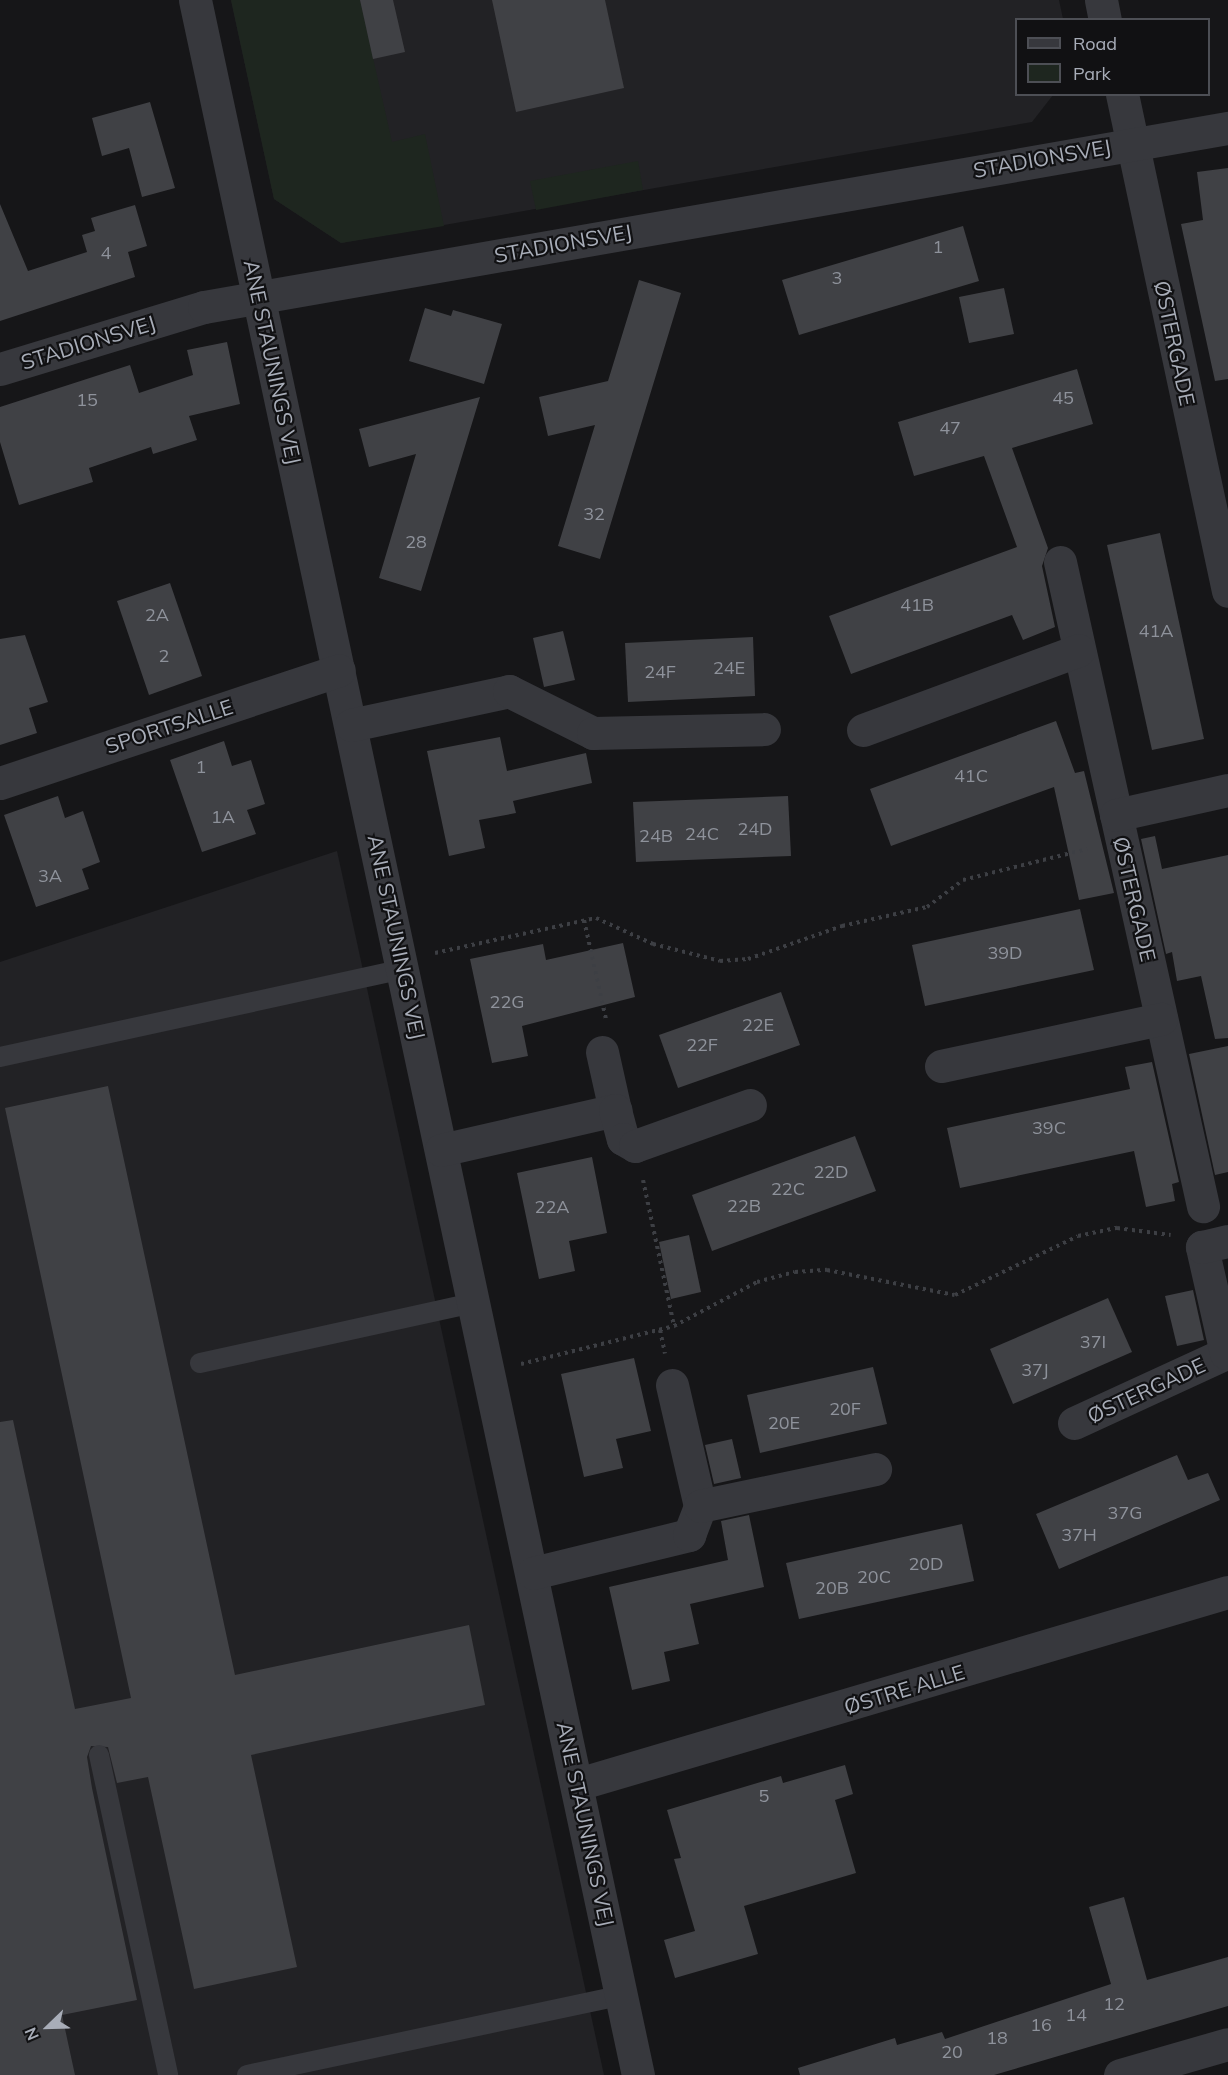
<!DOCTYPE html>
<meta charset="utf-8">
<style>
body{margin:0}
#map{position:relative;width:1228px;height:2075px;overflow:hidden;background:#161618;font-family:Mulish,sans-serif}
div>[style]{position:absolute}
.built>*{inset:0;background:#222225}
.green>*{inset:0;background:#1e261f}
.building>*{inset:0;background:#404145}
.path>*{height:4px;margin-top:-2px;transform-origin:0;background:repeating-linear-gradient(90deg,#3d3f44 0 3px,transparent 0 7.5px)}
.lane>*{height:20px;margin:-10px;padding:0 10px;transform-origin:10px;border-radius:10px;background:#37383d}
.street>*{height:33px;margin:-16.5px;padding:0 16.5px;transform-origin:16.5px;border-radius:16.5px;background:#37383d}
span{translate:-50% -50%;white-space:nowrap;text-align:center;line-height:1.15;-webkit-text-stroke:4.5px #111113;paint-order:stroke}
.number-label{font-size:18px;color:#8e929b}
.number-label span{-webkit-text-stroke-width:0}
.street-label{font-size:21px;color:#a8adb8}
.legend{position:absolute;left:1015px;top:18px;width:195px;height:78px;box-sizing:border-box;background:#111113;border:2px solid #4d4f55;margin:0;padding:8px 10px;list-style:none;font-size:18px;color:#a8adb8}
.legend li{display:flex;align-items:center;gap:12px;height:30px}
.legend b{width:30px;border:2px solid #4d4f55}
.north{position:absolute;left:18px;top:1997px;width:60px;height:60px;-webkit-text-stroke:4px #111113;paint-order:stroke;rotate:247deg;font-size:16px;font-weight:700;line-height:24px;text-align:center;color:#a8adb8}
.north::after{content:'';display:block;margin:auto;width:21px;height:27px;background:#a8adb8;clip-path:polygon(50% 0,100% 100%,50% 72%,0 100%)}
</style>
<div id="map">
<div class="built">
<div style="clip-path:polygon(231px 0,1059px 0,1063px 19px,1016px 20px,1016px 94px,1053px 95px,1032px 122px,341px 243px,274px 199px)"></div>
<div style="clip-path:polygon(337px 851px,604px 2075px,0 2075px,0 962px)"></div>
</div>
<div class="green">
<div style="clip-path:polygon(231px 0,360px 0,392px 142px,425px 134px,444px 226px,341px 243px,274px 199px)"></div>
<div style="clip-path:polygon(638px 161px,643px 190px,536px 210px,530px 181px)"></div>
</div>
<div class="building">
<div style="clip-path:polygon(360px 0,393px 0,405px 52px,373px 59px)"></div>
<div style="clip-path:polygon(492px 0,605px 0,624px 88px,516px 112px)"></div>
<div style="clip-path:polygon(150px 102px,175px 188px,142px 197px,129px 148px,102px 156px,92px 118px)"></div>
<div style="clip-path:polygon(1228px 168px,1228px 379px,1215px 381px,1181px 224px,1203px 220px,1197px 172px)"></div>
<div style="clip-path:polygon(0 204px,28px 271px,87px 252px,82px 235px,95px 231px,91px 218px,135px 205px,147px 246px,128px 252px,135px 277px,0 321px)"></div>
<div style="clip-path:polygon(963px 226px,979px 281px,799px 335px,782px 280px)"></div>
<div style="clip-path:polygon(639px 280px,681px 293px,600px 559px,558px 546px,595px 425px,548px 436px,539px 397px,608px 381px)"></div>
<div style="clip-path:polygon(1004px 288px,1014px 334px,969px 343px,959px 297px)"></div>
<div style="clip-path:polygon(425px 308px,451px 316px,453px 310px,502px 324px,484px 384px,409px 361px)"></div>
<div style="clip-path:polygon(227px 342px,240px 404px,189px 416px,197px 440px,153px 454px,151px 447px,89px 468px,93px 482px,19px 505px,0 442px,0 407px,130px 365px,139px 393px,193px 375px,187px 350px)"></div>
<div style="clip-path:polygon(1077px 369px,1093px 424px,1012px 448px,1048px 548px,1042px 566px,1055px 627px,1023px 640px,1012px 615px,851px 674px,829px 616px,1017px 547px,984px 456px,914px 476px,898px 422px)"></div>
<div style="clip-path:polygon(480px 397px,421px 591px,379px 578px,416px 454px,369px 467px,359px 429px)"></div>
<div style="clip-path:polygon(1160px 533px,1204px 739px,1152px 750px,1107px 545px)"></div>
<div style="clip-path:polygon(170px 583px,202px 676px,149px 695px,117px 601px)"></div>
<div style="clip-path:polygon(563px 631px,575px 680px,544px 687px,533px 638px)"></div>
<div style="clip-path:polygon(25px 635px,48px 702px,29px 708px,37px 733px,0 745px,0 639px)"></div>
<div style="clip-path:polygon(753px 637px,755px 696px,628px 702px,625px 643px)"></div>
<div style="clip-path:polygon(1056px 721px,1075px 773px,1084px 771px,1114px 893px,1079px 900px,1054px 787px,891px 846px,870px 789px)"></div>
<div style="clip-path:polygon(500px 737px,507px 771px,586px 753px,592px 783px,513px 801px,516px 813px,479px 820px,485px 848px,449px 856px,427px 751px)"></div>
<div style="clip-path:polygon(224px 741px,232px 766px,251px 760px,265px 804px,247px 810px,256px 834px,202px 852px,170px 760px)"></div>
<div style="clip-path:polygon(58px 796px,65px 818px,83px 811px,100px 862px,82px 869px,89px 889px,36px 907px,4px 815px)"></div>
<div style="clip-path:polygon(788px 796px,791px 856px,636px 862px,633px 802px)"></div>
<div style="clip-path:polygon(1155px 836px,1162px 869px,1228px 855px,1228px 1038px,1215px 1039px,1201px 976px,1177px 981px,1172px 952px,1166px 954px,1141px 839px)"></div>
<div style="clip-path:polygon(1080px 909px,1094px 970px,925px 1006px,912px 945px)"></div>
<div style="clip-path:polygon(623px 943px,635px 997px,522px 1026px,528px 1056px,492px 1063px,470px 959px,543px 944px,546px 960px)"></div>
<div style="clip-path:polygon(781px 992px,800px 1045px,678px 1088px,659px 1035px)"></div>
<div style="clip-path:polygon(1228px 1046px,1228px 1172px,1215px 1175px,1189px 1054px)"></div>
<div style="clip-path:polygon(1152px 1062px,1179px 1182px,1172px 1184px,1175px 1201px,1146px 1207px,1134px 1151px,960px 1188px,947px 1128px,1130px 1089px,1125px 1067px)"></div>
<div style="clip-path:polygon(108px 1086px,235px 1675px,469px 1625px,485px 1705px,251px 1755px,297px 1967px,194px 1989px,148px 1777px,117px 1783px,108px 1747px,91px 1746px,87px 1757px,92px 1788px,137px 2000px,62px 2015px,75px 2075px,0 2075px,0 1422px,13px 1420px,75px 1709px,131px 1698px,5px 1108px)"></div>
<div style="clip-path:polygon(855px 1136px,876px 1191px,712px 1251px,692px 1195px)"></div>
<div style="clip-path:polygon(592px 1157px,607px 1233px,569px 1241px,575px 1271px,539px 1279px,517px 1173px)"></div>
<div style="clip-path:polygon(689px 1235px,701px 1292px,671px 1299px,659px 1242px)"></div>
<div style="clip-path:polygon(1193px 1290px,1204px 1340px,1177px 1346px,1165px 1296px)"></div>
<div style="clip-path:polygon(1108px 1298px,1132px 1352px,1013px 1404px,990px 1349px)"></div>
<div style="clip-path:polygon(634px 1358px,651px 1431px,616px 1439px,623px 1468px,584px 1477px,561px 1374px)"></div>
<div style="clip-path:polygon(873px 1367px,887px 1424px,760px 1453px,747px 1395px)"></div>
<div style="clip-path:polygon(732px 1439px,741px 1478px,714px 1484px,705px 1445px)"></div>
<div style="clip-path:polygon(1177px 1455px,1188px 1480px,1208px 1473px,1220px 1500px,1059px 1569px,1036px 1514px)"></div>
<div style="clip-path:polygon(749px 1515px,764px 1587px,690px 1604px,699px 1644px,664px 1652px,670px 1681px,632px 1690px,609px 1587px,728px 1560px,721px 1521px)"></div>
<div style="clip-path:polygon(962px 1524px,974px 1581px,799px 1619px,786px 1563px)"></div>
<div style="clip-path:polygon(845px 1765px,853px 1794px,835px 1800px,856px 1873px,744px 1906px,758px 1954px,675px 1978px,664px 1940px,695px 1931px,674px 1859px,681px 1858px,667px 1810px,781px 1776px,783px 1783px)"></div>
<div style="clip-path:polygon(1124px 1897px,1147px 1980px,1228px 1957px,1228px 2006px,994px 2075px,800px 2075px,798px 2068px,895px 2038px,897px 2045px,942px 2032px,945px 2039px,1111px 1984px,1089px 1907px)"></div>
</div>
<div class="path">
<div style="left:584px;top:920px;width:101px;rotate:77.5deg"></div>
<div style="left:435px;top:953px;width:165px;rotate:-12.3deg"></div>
<div style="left:596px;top:918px;width:63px;rotate:24.5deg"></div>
<div style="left:653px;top:944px;width:69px;rotate:14.2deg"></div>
<div style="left:720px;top:961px;width:28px;rotate:-4deg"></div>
<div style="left:748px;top:959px;width:100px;rotate:-19.3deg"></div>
<div style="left:842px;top:926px;width:87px;rotate:-12.6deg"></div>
<div style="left:927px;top:907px;width:45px;rotate:-36.9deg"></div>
<div style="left:963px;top:880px;width:128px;rotate:-14deg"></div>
<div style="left:643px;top:1180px;width:149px;rotate:78deg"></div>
<div style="left:660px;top:1330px;width:24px;rotate:78deg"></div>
<div style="left:521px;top:1364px;width:158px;rotate:-13.9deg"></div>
<div style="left:674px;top:1326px;width:94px;rotate:-27.9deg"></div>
<div style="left:757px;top:1282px;width:39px;rotate:-15deg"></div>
<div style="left:795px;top:1272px;width:32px;rotate:-4deg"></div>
<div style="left:827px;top:1270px;width:130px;rotate:11.1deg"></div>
<div style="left:955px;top:1295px;width:136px;rotate:-25.6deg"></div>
<div style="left:1078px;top:1236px;width:40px;rotate:-12deg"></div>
<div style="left:1117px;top:1228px;width:54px;rotate:7.4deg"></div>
</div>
<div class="lane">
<div style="left:0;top:1057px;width:413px;rotate:-12.3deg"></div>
<div style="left:200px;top:1363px;width:280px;rotate:-12.4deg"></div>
<div style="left:99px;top:1755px;width:327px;rotate:77.8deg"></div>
<div style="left:247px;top:2075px;width:383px;rotate:-12deg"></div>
</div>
<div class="street">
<div style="left:195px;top:0;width:2122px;rotate:77.95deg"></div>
<div style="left:1101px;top:0;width:20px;rotate:79deg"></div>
<div style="left:1122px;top:94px;width:508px;rotate:77.96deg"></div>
<div style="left:0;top:369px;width:213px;rotate:-16.9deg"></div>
<div style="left:204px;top:307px;width:1040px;rotate:-9.92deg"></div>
<div style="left:1060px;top:562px;width:660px;rotate:77.48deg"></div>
<div style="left:351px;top:725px;width:162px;rotate:-12.1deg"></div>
<div style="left:509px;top:691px;width:94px;rotate:26.6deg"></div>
<div style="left:593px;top:733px;width:171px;rotate:-1.3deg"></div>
<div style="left:863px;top:730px;width:230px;rotate:-20.3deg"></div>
<div style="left:0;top:783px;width:357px;rotate:-18.4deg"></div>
<div style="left:1116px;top:815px;width:115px;rotate:-12.6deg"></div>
<div style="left:602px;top:1052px;width:59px;rotate:77.4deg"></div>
<div style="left:941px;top:1066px;width:225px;rotate:-12.1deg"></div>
<div style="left:441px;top:1150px;width:179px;rotate:-12.9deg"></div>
<div style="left:615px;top:1110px;width:30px;rotate:75deg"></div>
<div style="left:623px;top:1139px;width:14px;rotate:30deg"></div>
<div style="left:635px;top:1146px;width:122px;rotate:-19.6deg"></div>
<div style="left:672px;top:1385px;width:124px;rotate:77deg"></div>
<div style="left:1074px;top:1423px;width:167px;rotate:-24.7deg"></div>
<div style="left:1226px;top:1353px;width:109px;rotate:-102.8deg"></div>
<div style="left:1202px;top:1247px;width:27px;rotate:-13deg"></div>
<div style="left:533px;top:1573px;width:161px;rotate:-13.7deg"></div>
<div style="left:689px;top:1535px;width:31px;rotate:-69deg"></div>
<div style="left:700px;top:1506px;width:179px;rotate:-11.9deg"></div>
<div style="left:578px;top:1784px;width:678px;rotate:-16.46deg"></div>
<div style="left:1120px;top:2075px;width:112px;rotate:-16deg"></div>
</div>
<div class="number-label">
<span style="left:938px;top:247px">1</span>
<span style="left:106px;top:253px">4</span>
<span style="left:837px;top:278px">3</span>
<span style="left:1063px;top:398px">45</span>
<span style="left:87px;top:400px">15</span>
<span style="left:950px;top:428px">47</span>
<span style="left:594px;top:514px">32</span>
<span style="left:416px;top:542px">28</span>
<span style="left:917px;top:605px">41B</span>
<span style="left:157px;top:615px">2A</span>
<span style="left:1156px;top:631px">41A</span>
<span style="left:164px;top:656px">2</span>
<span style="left:729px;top:668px">24E</span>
<span style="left:660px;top:672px">24F</span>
<span style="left:201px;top:767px">1</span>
<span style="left:971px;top:776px">41C</span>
<span style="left:223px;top:817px">1A</span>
<span style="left:755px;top:829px">24D</span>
<span style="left:702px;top:834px">24C</span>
<span style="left:656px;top:836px">24B</span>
<span style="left:50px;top:876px">3A</span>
<span style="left:1005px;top:953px">39D</span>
<span style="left:507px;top:1002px">22G</span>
<span style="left:758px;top:1025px">22E</span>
<span style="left:702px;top:1045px">22F</span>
<span style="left:1049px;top:1128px">39C</span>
<span style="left:831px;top:1172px">22D</span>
<span style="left:788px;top:1189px">22C</span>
<span style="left:744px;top:1206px">22B</span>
<span style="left:552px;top:1207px">22A</span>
<span style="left:1093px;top:1342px">37I</span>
<span style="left:1035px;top:1370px">37J</span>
<span style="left:845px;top:1409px">20F</span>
<span style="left:784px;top:1423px">20E</span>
<span style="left:1125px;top:1513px">37G</span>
<span style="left:1079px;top:1535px">37H</span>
<span style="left:926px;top:1564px">20D</span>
<span style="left:874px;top:1577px">20C</span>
<span style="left:832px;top:1588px">20B</span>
<span style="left:764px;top:1796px">5</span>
<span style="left:1114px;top:2004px">12</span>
<span style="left:1076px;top:2015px">14</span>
<span style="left:1041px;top:2025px">16</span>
<span style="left:997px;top:2038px">18</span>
<span style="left:952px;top:2052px">20</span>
</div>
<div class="street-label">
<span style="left:1042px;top:158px;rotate:-10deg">STADIONSVEJ</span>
<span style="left:563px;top:243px;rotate:-10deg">STADIONSVEJ</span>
<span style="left:88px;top:342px;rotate:-17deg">STADIONSVEJ</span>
<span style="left:1175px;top:343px;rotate:78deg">ØSTERGADE</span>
<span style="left:273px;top:362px;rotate:78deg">ANE STAUNINGS VEJ</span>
<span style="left:169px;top:726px;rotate:-18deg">SPORTSALLE</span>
<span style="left:1135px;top:899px;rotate:77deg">ØSTERGADE</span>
<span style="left:397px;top:937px;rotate:78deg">ANE STAUNINGS VEJ</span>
<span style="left:1146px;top:1390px;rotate:-25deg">ØSTERGADE</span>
<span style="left:904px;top:1689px;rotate:-17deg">ØSTRE ALLE</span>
<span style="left:586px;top:1824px;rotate:78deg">ANE STAUNINGS VEJ</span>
</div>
<ul class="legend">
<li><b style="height:8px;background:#37383d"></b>Road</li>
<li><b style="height:16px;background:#1e261f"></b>Park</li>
</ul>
<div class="north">N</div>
</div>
